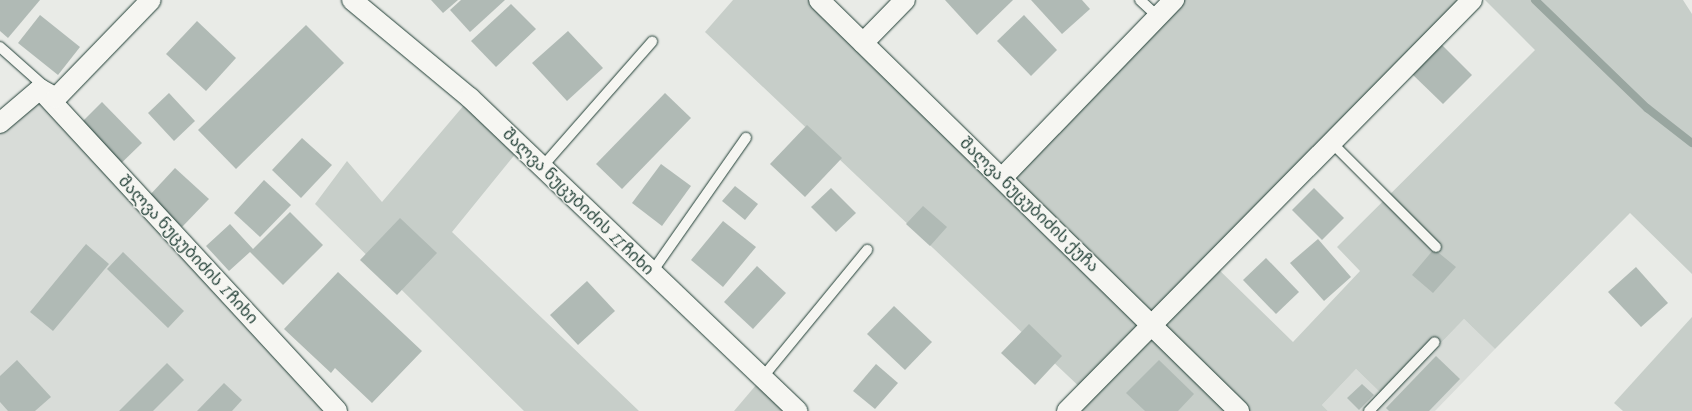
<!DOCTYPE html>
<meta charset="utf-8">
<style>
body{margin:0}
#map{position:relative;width:1692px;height:411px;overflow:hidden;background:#e9ebe7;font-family:Caveat,"Noto Sans Georgian",sans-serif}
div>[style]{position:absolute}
.built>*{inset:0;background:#d8dcd8}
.green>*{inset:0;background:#c7cec9}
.stream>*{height:8px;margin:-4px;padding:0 4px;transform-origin:4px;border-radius:4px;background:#99a6a0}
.building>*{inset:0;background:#b0bab5}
.roads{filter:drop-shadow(0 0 1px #1f3d34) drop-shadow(0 0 1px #1f3d34)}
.lane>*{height:10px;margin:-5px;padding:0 5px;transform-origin:5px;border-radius:5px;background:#f6f6f2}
.street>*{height:20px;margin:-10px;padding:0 10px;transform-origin:10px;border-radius:10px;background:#f6f6f2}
span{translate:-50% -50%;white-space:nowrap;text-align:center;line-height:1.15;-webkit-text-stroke:3px #f6f6f2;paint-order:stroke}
.street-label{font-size:16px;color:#1f3d34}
</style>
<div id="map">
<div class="built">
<div style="clip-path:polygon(40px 89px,337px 411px,0 411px,0 123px)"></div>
<div style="clip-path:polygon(1464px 319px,1495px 349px,1435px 411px,1328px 411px,1322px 405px,1356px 369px,1387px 399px)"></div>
</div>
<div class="green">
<div style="clip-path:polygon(733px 0,819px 0,1002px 178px,1174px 0,1472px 0,1213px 264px,1293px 342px,1360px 271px,1337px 247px,1535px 50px,1485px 0,1683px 0,1692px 14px,1692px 274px,1630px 213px,1495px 349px,1464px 319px,1387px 399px,1356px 369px,1322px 405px,1328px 411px,1067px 411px,1085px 392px,705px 32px)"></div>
<div style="clip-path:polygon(470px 98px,521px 147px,452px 232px,639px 411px,524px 411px,315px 204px,347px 161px,382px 202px)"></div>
<div style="clip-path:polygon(1692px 317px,1692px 411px,1623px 411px,1614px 403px)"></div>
<div style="clip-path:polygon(762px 378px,797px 411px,734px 411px)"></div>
</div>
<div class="stream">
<div style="left:1535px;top:0;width:156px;rotate:44deg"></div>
<div style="left:1647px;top:108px;width:57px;rotate:37.9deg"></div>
</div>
<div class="building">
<div style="clip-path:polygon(0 0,40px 0,8px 38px,0 31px)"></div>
<div style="clip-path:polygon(431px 0,458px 0,443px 13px)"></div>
<div style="clip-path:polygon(461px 0,505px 0,470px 32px,450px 10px)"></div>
<div style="clip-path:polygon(945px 0,1013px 0,977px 35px)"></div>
<div style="clip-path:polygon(1031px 0,1082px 0,1090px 9px,1062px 34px)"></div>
<div style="clip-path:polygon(511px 4px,536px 29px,496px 67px,471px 41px)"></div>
<div style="clip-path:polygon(40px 15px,80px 47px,58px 75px,18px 43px)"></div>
<div style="clip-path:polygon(1024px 15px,1057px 50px,1031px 76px,997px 41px)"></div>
<div style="clip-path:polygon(197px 21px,236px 58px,206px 91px,166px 54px)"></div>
<div style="clip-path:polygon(306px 25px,344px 63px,236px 169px,198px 130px)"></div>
<div style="clip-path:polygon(568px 31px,603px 68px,567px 101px,532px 63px)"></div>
<div style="clip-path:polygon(1441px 44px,1472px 75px,1443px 104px,1411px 73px)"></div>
<div style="clip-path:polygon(169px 93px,195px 121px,174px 141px,148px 113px)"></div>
<div style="clip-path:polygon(665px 93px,691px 118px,622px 189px,596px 164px)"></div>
<div style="clip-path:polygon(102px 102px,142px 143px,109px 175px,69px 135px)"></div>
<div style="clip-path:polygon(807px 125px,842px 158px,805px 197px,770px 164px)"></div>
<div style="clip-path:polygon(302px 138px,332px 165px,301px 198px,272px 170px)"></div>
<div style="clip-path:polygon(661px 164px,691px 186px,662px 226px,632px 203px)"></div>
<div style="clip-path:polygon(175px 168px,209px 199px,182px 227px,149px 196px)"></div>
<div style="clip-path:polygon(264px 180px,291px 205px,260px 237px,234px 213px)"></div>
<div style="clip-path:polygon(735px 186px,758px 204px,745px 220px,722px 201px)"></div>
<div style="clip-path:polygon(831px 188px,856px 213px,836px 232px,811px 207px)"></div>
<div style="clip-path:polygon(1314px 188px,1344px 218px,1322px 240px,1292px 210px)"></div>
<div style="clip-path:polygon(923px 206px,947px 227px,930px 246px,906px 224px)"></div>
<div style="clip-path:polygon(290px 212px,323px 245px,283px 285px,250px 252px,229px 271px,206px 246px,230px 224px,253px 249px)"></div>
<div style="clip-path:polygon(400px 218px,437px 253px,397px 295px,360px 260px)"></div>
<div style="clip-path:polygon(723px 221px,756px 247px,723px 287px,691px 260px)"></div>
<div style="clip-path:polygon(1318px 239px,1351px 277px,1324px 301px,1290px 263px)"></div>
<div style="clip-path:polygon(86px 244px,109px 264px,53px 331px,30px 312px)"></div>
<div style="clip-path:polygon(1434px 249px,1456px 267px,1433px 293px,1412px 275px)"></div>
<div style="clip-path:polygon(123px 252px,184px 311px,168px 328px,107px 269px)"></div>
<div style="clip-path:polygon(1266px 258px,1299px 292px,1276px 314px,1243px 280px)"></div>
<div style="clip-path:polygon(757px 266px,786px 293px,753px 329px,724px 302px)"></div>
<div style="clip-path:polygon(1636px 267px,1668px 303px,1641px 327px,1608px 292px)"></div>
<div style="clip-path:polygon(338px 272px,422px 351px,372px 403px,335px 368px,331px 373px,284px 329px)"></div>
<div style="clip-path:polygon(587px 281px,615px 311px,578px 345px,550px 315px)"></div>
<div style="clip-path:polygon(894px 306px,932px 342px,905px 370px,867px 334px)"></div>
<div style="clip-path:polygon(1029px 324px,1062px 356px,1035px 385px,1001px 353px)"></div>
<div style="clip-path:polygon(1436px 356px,1460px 379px,1429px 411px,1389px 411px,1386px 408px)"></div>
<div style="clip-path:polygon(17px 360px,51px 397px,35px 411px,8px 411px,0 402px,0 376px)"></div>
<div style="clip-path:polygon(1159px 360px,1194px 394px,1178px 411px,1145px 411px,1126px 393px)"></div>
<div style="clip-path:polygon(167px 363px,184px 380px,153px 411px,119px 411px)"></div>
<div style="clip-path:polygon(876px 364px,898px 383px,875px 409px,853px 391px)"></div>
<div style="clip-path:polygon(224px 383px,242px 400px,232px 411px,197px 411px)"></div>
<div style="clip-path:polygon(1362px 384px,1374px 395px,1359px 410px,1347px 398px)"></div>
</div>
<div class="roads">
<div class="lane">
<div style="left:1140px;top:0;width:25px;rotate:43deg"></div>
<div style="left:0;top:47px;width:62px;rotate:41.7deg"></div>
<div style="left:1332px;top:143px;width:147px;rotate:45deg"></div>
<div style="left:542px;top:167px;width:167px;rotate:-48.7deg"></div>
<div style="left:652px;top:272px;width:164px;rotate:-55deg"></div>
<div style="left:762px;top:378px;width:166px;rotate:-50.6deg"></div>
<div style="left:1369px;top:411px;width:95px;rotate:-46.3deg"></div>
</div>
<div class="street">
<div style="left:352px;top:0;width:153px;rotate:39.7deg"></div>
<div style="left:470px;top:98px;width:453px;rotate:43.7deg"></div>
<div style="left:819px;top:0;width:588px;rotate:44.38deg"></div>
<div style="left:863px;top:43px;width:60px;rotate:-45.7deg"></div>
<div style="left:40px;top:89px;width:438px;rotate:47.3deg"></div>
<div style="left:0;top:123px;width:52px;rotate:-40.4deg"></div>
<div style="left:40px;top:89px;width:18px;rotate:29deg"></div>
<div style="left:56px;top:98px;width:136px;rotate:-45.9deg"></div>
<div style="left:1002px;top:178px;width:248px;rotate:-46deg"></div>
<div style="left:1067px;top:411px;width:577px;rotate:-45.42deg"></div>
</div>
</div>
<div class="street-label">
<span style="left:578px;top:202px;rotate:44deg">შალვა ნუცუბიძის II ჩიხი</span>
<span style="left:1029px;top:205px;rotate:44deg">შალვა ნუცუბიძის ქუჩა</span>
<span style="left:188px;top:250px;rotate:47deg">შალვა ნუცუბიძის I ჩიხი</span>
</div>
</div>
